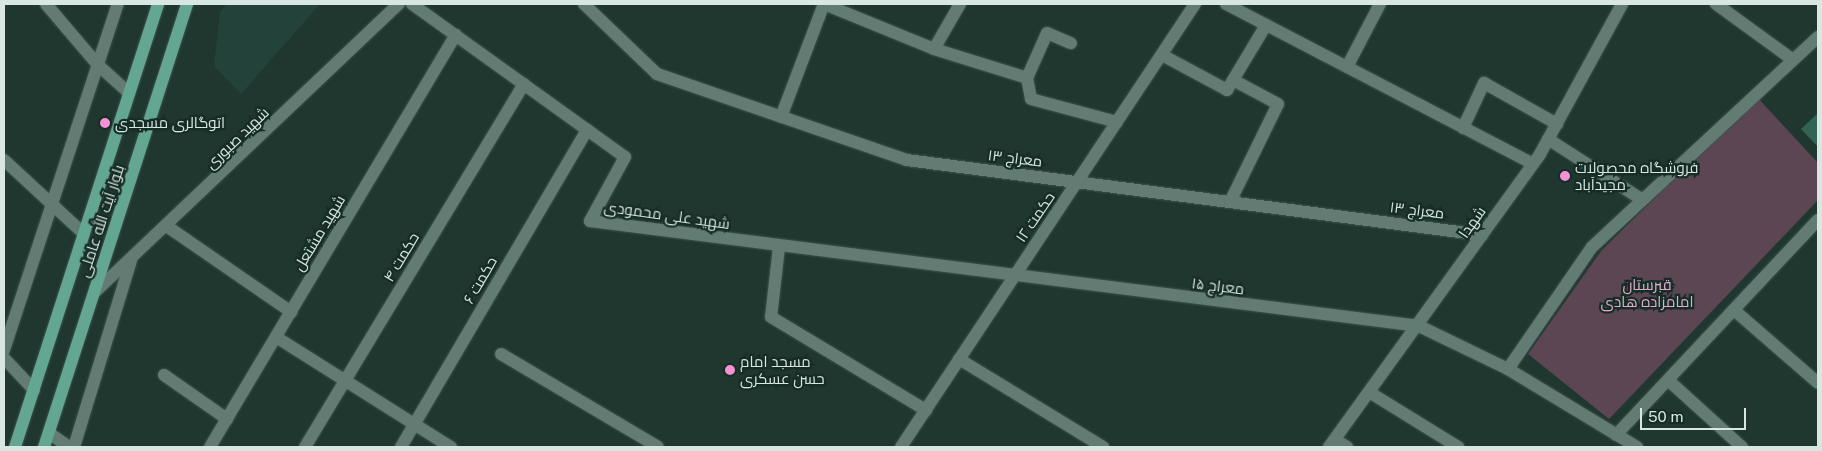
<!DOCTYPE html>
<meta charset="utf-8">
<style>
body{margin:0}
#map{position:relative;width:1822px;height:451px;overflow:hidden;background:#203730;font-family:"Public Sans",Cairo,sans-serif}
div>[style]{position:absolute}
.built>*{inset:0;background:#23433a}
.green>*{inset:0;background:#5c4654}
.building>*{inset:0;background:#326455}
.roads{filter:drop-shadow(0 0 1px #3e534d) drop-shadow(0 0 1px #3e534d)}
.minor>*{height:12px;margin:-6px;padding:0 6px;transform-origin:6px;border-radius:6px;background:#627b73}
.major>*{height:12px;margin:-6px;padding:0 6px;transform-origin:6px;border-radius:6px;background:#63a793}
.dots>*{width:14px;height:14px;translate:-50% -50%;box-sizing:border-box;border:2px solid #162d26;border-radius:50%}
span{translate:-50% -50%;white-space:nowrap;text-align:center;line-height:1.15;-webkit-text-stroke:4.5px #162d26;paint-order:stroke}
.poi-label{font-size:15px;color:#d9e7e2}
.left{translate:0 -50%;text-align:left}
.street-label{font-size:15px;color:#d9e7e2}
.park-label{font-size:15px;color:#e7a9d1}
.frame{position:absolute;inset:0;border:5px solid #d9e7e2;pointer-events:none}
.scale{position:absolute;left:1640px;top:408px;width:106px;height:22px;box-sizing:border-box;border:2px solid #d9e7e2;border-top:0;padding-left:6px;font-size:15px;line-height:18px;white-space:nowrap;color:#d9e7e2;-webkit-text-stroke:4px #162d26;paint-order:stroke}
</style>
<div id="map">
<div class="built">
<div style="clip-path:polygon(227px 4px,320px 4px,241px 94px,214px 66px,220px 12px)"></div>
</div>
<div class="green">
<div style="clip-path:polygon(1757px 97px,1818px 163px,1818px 200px,1609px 419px,1528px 354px,1601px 251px)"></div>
</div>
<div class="building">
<div style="clip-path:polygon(1818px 113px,1818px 147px,1801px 129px)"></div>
</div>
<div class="roads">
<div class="minor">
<div style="left:46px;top:4px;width:80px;rotate:49.6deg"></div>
<div style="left:98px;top:65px;width:42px;rotate:42.1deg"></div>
<div style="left:412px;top:4px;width:262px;rotate:35.7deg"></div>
<div style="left:625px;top:157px;width:73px;rotate:118.7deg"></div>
<div style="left:590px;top:221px;width:836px;rotate:7.22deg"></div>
<div style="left:1419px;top:326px;width:99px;rotate:25.8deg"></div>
<div style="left:1508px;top:369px;width:151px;rotate:31.2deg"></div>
<div style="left:584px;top:4px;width:101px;rotate:43.8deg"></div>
<div style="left:657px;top:74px;width:264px;rotate:19deg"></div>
<div style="left:907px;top:160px;width:580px;rotate:7.43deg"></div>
<div style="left:824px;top:4px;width:119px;rotate:22.2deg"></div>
<div style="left:934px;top:49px;width:97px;rotate:17.3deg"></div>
<div style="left:1027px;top:78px;width:21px;rotate:79deg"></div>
<div style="left:1031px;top:99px;width:89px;rotate:15deg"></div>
<div style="left:1226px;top:4px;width:346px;rotate:27.5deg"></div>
<div style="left:1716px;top:4px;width:95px;rotate:36deg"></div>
<div style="left:934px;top:49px;width:52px;rotate:-60deg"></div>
<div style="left:1162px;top:55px;width:74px;rotate:28.3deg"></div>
<div style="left:1227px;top:90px;width:76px;rotate:-59deg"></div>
<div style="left:1347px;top:67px;width:71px;rotate:-62.4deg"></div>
<div style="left:1027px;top:78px;width:49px;rotate:-66deg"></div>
<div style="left:1047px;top:33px;width:26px;rotate:23deg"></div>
<div style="left:781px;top:117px;width:121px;rotate:-69.2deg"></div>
<div style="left:1463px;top:128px;width:50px;rotate:-65deg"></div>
<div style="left:1484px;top:83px;width:84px;rotate:29.3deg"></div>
<div style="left:1548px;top:139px;width:111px;rotate:32.8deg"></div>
<div style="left:4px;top:160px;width:108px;rotate:42.7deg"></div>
<div style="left:1230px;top:202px;width:109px;rotate:-63.9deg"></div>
<div style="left:1278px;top:104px;width:51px;rotate:-151.9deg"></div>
<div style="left:168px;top:227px;width:150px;rotate:34.6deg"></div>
<div style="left:779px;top:247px;width:70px;rotate:96.5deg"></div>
<div style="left:771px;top:317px;width:181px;rotate:31deg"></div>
<div style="left:95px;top:292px;width:419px;rotate:-43.5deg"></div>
<div style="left:1734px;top:310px;width:111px;rotate:41deg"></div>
<div style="left:276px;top:337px;width:207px;rotate:32.2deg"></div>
<div style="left:4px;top:350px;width:364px;rotate:-71.8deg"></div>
<div style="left:501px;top:354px;width:182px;rotate:30.6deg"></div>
<div style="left:4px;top:358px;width:44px;rotate:46.8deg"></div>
<div style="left:959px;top:359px;width:169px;rotate:31.4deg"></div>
<div style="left:1508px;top:369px;width:148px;rotate:-55.5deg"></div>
<div style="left:1592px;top:247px;width:309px;rotate:-42.9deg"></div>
<div style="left:164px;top:375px;width:77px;rotate:34.9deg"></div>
<div style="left:1668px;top:380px;width:100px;rotate:42.2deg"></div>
<div style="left:1369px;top:392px;width:105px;rotate:31.7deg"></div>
<div style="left:49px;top:433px;width:24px;rotate:35deg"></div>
<div style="left:1616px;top:435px;width:295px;rotate:-46.8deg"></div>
<div style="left:1335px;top:440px;width:14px;rotate:30deg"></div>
<div style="left:74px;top:447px;width:195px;rotate:-73deg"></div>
<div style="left:210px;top:447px;width:480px;rotate:-59.2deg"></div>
<div style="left:305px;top:447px;width:424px;rotate:-58.9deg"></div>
<div style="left:401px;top:447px;width:368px;rotate:-59.6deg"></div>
<div style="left:901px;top:447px;width:532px;rotate:-56.43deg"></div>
<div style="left:1329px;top:447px;width:361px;rotate:-54.2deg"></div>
<div style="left:1540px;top:154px;width:171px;rotate:-61.3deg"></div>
</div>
<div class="major">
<div style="left:15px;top:447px;width:466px;rotate:-72.1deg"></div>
<div style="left:44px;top:447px;width:466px;rotate:-72.1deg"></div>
</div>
</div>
<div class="dots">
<div style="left:105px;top:123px;background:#f491d4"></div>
<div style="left:1565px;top:176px;background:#f491d4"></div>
<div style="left:730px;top:370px;background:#f491d4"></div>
</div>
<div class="poi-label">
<span class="left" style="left:115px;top:123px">اتوگالری مسجدی</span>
<span class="left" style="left:1575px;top:176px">فروشگاه محصولات<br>مجیدآباد</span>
<span class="left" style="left:740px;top:370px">مسجد امام<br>حسن عسکری</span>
</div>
<div class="street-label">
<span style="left:237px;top:138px;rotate:-44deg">شهید صبوری</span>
<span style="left:1015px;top:158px;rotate:7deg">معراج ۱۳</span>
<span style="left:1417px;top:210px;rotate:7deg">معراج ۱۳</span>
<span style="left:667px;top:215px;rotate:8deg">شهید علی محمودی</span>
<span style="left:1035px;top:217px;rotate:-56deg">حکمت ۱۲</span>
<span style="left:101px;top:221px;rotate:-72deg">بلوار آیت‌ الله عاملی</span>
<span style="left:1472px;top:222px;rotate:-55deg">شهدا</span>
<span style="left:319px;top:233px;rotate:-59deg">شهید مشتعل</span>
<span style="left:401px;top:257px;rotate:-59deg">حکمت ۴</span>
<span style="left:480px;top:280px;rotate:-60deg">حکمت ۶</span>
<span style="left:1218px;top:286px;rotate:7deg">معراج ۱۵</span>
</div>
<div class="park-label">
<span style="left:1647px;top:293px">قبرستان<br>امامزاده هادی</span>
</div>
<div class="frame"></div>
<div class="scale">50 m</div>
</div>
